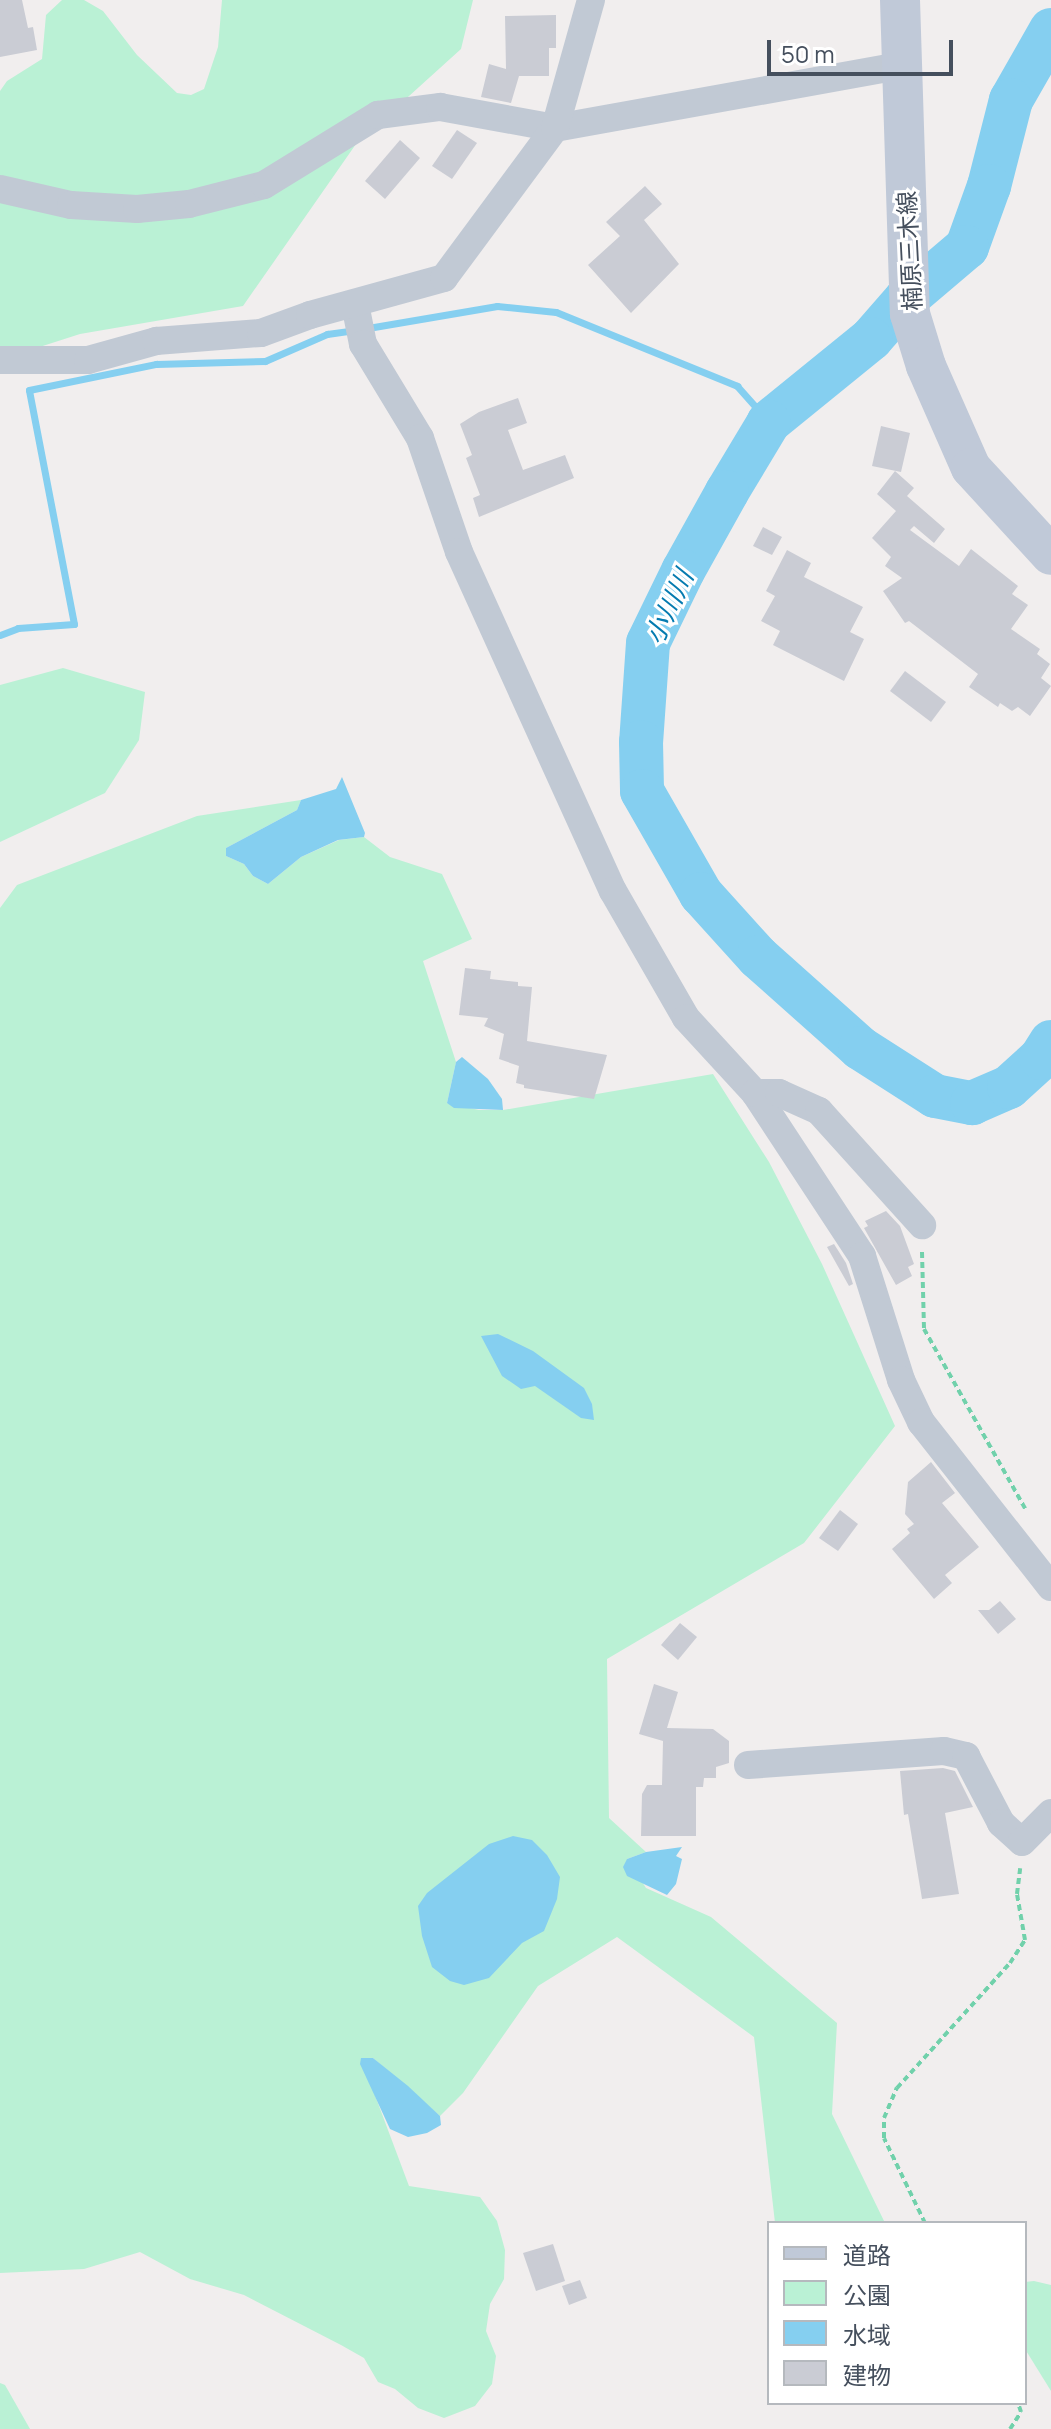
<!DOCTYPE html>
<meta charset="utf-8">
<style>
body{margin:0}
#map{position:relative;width:1051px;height:2429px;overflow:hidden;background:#f1eeee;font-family:Manrope,"Noto Sans JP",sans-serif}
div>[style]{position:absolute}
.green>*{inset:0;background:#baf1d5}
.water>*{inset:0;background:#85cff0}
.stream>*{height:7px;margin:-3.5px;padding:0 3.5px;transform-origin:3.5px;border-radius:3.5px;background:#85cff0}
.river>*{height:44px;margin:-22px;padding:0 22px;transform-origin:22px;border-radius:22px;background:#85cff0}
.building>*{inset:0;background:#caccd4}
.path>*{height:4px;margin-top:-2px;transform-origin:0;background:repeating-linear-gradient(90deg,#71d1ab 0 6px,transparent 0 10px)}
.street>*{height:28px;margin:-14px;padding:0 14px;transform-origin:14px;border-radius:14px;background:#c1c9d4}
.secondary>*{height:40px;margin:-20px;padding:0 20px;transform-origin:20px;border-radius:20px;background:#c0c9d8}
span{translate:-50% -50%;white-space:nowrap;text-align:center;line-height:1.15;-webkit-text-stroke:6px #fff;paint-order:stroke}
.street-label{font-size:24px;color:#454f5d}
.water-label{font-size:26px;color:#057bb0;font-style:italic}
.legend{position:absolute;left:767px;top:2221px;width:260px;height:184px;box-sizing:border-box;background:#fff;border:2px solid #b5b9be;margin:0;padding:10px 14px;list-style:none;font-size:24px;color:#454f5d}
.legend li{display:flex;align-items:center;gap:16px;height:40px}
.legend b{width:40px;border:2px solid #b5b9be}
.scale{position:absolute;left:767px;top:40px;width:186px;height:36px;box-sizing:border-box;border:4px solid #454f5d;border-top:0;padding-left:10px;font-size:24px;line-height:28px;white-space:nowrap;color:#454f5d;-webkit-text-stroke:6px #fff;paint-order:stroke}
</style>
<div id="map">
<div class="green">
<div style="clip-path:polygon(62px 0,84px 0,103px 11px,137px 55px,177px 93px,191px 95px,204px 89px,218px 47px,222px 0,473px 0,461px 49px,356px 144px,243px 306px,80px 334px,24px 352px,0 350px,0 91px,7px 81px,42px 59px,46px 15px)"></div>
<div style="clip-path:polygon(63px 668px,145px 692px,139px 740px,105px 793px,0 842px,0 685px)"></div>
<div style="clip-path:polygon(301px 800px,297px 810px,226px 848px,226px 856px,244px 864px,253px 876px,268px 884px,301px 857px,339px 840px,364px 837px,390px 857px,442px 874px,472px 939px,423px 961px,456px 1062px,447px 1103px,479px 1110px,503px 1110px,713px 1074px,769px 1162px,822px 1264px,895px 1426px,804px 1543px,607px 1659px,609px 1818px,646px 1852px,627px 1859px,646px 1888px,711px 1917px,837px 2023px,832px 2114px,885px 2223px,775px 2223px,754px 2037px,617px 1937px,538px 1986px,463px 2093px,440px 2116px,373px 2058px,361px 2058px,409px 2186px,480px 2197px,497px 2221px,505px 2250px,504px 2279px,490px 2304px,486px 2331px,496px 2356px,492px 2384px,475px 2406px,444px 2418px,418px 2408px,395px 2389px,378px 2382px,364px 2358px,341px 2345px,244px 2295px,190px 2279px,140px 2252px,84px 2269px,0 2273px,0 908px,17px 885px,197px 816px)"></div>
<div style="clip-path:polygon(1034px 2281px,1051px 2285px,1051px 2391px,1025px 2349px,1025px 2282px)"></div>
<div style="clip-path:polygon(0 2383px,5px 2385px,30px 2429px,0 2429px)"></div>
</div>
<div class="water">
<div style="clip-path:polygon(342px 777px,365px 833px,364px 837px,338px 840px,301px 857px,268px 884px,253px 876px,244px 864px,226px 856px,226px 848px,297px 810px,301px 800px,336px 789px)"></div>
<div style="clip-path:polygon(462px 1057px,488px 1079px,502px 1099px,503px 1110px,454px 1108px,447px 1103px,456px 1062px)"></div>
<div style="clip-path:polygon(498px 1334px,533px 1351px,584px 1388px,592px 1404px,594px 1420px,581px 1418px,535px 1386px,521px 1389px,502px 1376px,481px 1336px)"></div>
<div style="clip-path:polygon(513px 1836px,532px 1840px,547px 1855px,560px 1877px,557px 1899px,544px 1931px,522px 1943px,489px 1978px,464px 1985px,450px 1981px,432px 1967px,422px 1936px,418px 1906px,427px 1893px,489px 1844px)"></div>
<div style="clip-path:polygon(682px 1847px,676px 1856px,682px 1859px,676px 1884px,667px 1895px,627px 1876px,623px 1867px,627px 1859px,646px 1852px)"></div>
<div style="clip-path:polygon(361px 2058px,373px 2058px,408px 2086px,440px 2116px,441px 2125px,427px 2133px,408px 2137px,390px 2129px,360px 2064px)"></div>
</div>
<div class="stream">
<div style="left:368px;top:328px;width:131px;rotate:-9.7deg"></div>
<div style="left:497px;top:306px;width:59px;rotate:5.8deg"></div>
<div style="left:556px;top:312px;width:196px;rotate:22.2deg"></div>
<div style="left:737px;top:386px;width:48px;rotate:48.4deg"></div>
<div style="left:0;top:635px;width:19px;rotate:-21deg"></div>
<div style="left:18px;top:628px;width:56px;rotate:-4.1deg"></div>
<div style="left:74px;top:624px;width:238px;rotate:-100.9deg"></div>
<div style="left:29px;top:390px;width:130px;rotate:-11.6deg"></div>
<div style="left:156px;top:364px;width:109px;rotate:-1.6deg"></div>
<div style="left:265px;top:361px;width:68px;rotate:-23.5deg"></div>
<div style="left:327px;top:334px;width:28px;rotate:-8deg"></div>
</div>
<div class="river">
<div style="left:1051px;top:30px;width:81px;rotate:119.7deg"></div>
<div style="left:1011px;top:100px;width:89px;rotate:104.3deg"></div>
<div style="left:989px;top:186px;width:65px;rotate:109.8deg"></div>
<div style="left:967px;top:247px;width:80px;rotate:139.6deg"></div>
<div style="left:906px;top:299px;width:53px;rotate:131.2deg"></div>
<div style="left:871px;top:339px;width:132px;rotate:140.9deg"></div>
<div style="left:769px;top:422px;width:82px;rotate:121deg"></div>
<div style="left:727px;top:492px;width:90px;rotate:119.1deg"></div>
<div style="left:683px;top:571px;width:80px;rotate:115.9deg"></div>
<div style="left:648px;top:643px;width:99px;rotate:94deg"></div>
<div style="left:641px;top:742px;width:49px;rotate:88.8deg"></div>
<div style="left:642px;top:791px;width:119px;rotate:60.2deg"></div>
<div style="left:701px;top:894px;width:85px;rotate:47.9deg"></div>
<div style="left:758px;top:957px;width:137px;rotate:41.7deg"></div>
<div style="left:860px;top:1048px;width:89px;rotate:32.6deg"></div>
<div style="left:935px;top:1096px;width:38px;rotate:11deg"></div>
<div style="left:972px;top:1103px;width:40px;rotate:-23.4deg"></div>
<div style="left:1009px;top:1087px;width:43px;rotate:-42.2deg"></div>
<div style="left:1041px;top:1058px;width:19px;rotate:-58deg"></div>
</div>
<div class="building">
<div style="clip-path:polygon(0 0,22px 0,28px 28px,33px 27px,37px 50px,0 57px)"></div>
<div style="clip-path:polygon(556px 15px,556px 48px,549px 48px,549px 76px,519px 76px,511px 103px,481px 97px,489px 64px,506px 69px,505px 16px)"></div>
<div style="clip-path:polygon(457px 130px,477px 143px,452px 179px,432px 166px)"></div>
<div style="clip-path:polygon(400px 140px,420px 158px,385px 199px,365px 181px)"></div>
<div style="clip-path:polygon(645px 186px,662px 204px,644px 220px,679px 264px,631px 313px,588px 265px,620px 236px,606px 222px)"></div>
<div style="clip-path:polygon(518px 398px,527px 423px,508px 430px,523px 470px,565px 455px,574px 478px,479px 517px,473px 498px,480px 495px,466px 458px,472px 455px,460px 424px,479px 412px)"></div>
<div style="clip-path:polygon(881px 426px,910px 433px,901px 472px,872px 466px)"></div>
<div style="clip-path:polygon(895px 471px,914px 488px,907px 496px,945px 529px,934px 543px,914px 526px,910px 530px,959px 566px,971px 549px,1018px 586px,1012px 594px,1028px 605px,1011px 629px,1040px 649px,1037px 654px,1050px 664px,1041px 678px,1051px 686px,1030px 716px,1018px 707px,1012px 711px,1000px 703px,998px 707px,969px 687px,978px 674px,909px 621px,905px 623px,883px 591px,902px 578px,885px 566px,891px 557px,872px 538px,896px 511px,877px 494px)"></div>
<div style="clip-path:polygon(763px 527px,782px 537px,772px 555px,753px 546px)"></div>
<div style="clip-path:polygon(787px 550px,811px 563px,804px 577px,863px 607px,850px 632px,864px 639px,844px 681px,773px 645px,780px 631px,761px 621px,775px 596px,766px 591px)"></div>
<div style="clip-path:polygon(905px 671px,946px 702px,931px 722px,890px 691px)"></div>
<div style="clip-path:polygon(465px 968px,491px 971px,490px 979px,518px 982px,518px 986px,532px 987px,527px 1041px,607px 1055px,594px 1099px,524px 1088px,524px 1085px,516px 1083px,519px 1066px,499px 1059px,504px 1034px,484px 1026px,488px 1018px,459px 1015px)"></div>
<div style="clip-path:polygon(886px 1211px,900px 1226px,914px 1264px,908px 1267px,912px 1276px,896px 1285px,864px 1228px,868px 1226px,865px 1221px)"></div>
<div style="clip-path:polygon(834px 1244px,846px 1263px,853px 1284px,849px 1286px,827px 1247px)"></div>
<div style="clip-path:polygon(931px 1462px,955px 1493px,942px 1503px,979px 1547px,945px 1575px,952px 1583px,934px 1599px,892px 1549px,910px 1533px,907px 1529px,914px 1524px,905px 1514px,908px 1482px)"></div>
<div style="clip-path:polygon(840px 1510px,858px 1524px,838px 1551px,819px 1538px)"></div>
<div style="clip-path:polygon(1000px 1601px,1016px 1619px,998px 1634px,978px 1610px,989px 1610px)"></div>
<div style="clip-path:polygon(680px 1623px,697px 1637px,678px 1660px,661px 1645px)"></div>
<div style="clip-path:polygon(654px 1684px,678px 1692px,667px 1728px,713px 1729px,729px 1741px,729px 1763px,716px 1767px,716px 1778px,704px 1778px,703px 1787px,696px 1787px,696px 1836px,641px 1836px,642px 1794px,647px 1785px,662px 1785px,663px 1741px,639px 1734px)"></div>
<div style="clip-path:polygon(943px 1768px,955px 1771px,973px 1807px,945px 1813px,959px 1894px,922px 1899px,908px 1814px,904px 1815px,900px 1771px)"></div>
<div style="clip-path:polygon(553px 2244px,565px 2281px,536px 2291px,523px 2253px)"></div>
<div style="clip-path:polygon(580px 2280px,587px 2298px,569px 2305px,562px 2286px)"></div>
</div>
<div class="path">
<div style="left:922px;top:1252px;width:77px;rotate:88.5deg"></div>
<div style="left:924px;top:1329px;width:206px;rotate:60.6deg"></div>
<div style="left:925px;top:2223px;width:94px;rotate:-115.8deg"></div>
<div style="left:884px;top:2138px;width:20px;rotate:-90deg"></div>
<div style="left:884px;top:2118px;width:33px;rotate:-67deg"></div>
<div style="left:897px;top:2088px;width:169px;rotate:-47.9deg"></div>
<div style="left:1010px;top:1963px;width:27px;rotate:-57deg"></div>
<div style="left:1025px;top:1940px;width:47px;rotate:-99.9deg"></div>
<div style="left:1017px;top:1894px;width:26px;rotate:-83deg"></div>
<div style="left:1010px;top:2429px;width:20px;rotate:-57deg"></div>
<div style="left:1021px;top:2412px;width:9px;rotate:-108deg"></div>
</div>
<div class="street">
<div style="left:0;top:189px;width:73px;rotate:12.7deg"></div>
<div style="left:71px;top:205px;width:66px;rotate:3.5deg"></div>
<div style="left:137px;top:209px;width:52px;rotate:-5.5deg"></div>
<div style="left:189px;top:204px;width:77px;rotate:-14.2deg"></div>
<div style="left:264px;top:185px;width:134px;rotate:-31.6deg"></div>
<div style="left:378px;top:115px;width:63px;rotate:-7.4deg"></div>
<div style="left:440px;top:107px;width:117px;rotate:10.3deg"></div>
<div style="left:555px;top:128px;width:351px;rotate:-10.2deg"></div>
<div style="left:355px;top:304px;width:41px;rotate:78.7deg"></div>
<div style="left:363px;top:344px;width:110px;rotate:58.8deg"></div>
<div style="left:420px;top:438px;width:120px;rotate:71.1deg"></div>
<div style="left:459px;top:552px;width:372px;rotate:65.6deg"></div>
<div style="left:613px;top:891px;width:146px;rotate:60.1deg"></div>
<div style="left:686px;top:1018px;width:102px;rotate:47.4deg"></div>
<div style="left:755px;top:1093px;width:195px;rotate:56.7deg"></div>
<div style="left:862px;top:1256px;width:130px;rotate:72.5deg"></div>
<div style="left:901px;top:1380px;width:47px;rotate:64.5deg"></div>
<div style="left:921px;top:1422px;width:210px;rotate:51.8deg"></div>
<div style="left:0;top:360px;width:88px"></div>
<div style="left:88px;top:360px;width:71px;rotate:-15.6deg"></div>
<div style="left:156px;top:341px;width:105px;rotate:-4.4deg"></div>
<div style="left:261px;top:333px;width:52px;rotate:-20.2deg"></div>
<div style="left:310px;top:315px;width:139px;rotate:-15.4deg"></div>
<div style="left:444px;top:278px;width:187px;rotate:-53.5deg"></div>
<div style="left:555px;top:128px;width:133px;rotate:-74.3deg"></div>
<div style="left:755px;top:1093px;width:24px"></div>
<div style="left:779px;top:1093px;width:44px;rotate:24.2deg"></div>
<div style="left:819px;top:1111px;width:154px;rotate:47.9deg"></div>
<div style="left:748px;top:1765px;width:196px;rotate:-4.1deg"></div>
<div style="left:944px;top:1751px;width:23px;rotate:13deg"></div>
<div style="left:966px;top:1756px;width:76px;rotate:62.4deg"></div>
<div style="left:1001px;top:1823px;width:28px;rotate:42deg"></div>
<div style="left:1022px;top:1842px;width:41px;rotate:-45deg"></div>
</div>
<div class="secondary">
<div style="left:900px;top:0;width:314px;rotate:88.2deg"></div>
<div style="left:910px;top:314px;width:54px;rotate:72.9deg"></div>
<div style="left:926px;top:366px;width:111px;rotate:66.2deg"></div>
<div style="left:971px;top:468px;width:118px;rotate:47.4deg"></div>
</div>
<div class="street-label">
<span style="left:909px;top:251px;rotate:-93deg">楠原三木線</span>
</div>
<div class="water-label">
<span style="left:669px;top:607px;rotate:-65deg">小川川</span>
</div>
<ul class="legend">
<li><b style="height:10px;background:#c0c9d8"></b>道路</li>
<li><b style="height:22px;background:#baf1d5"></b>公園</li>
<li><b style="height:22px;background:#85cff0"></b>水域</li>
<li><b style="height:22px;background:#caccd4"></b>建物</li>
</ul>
<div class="scale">50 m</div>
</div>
